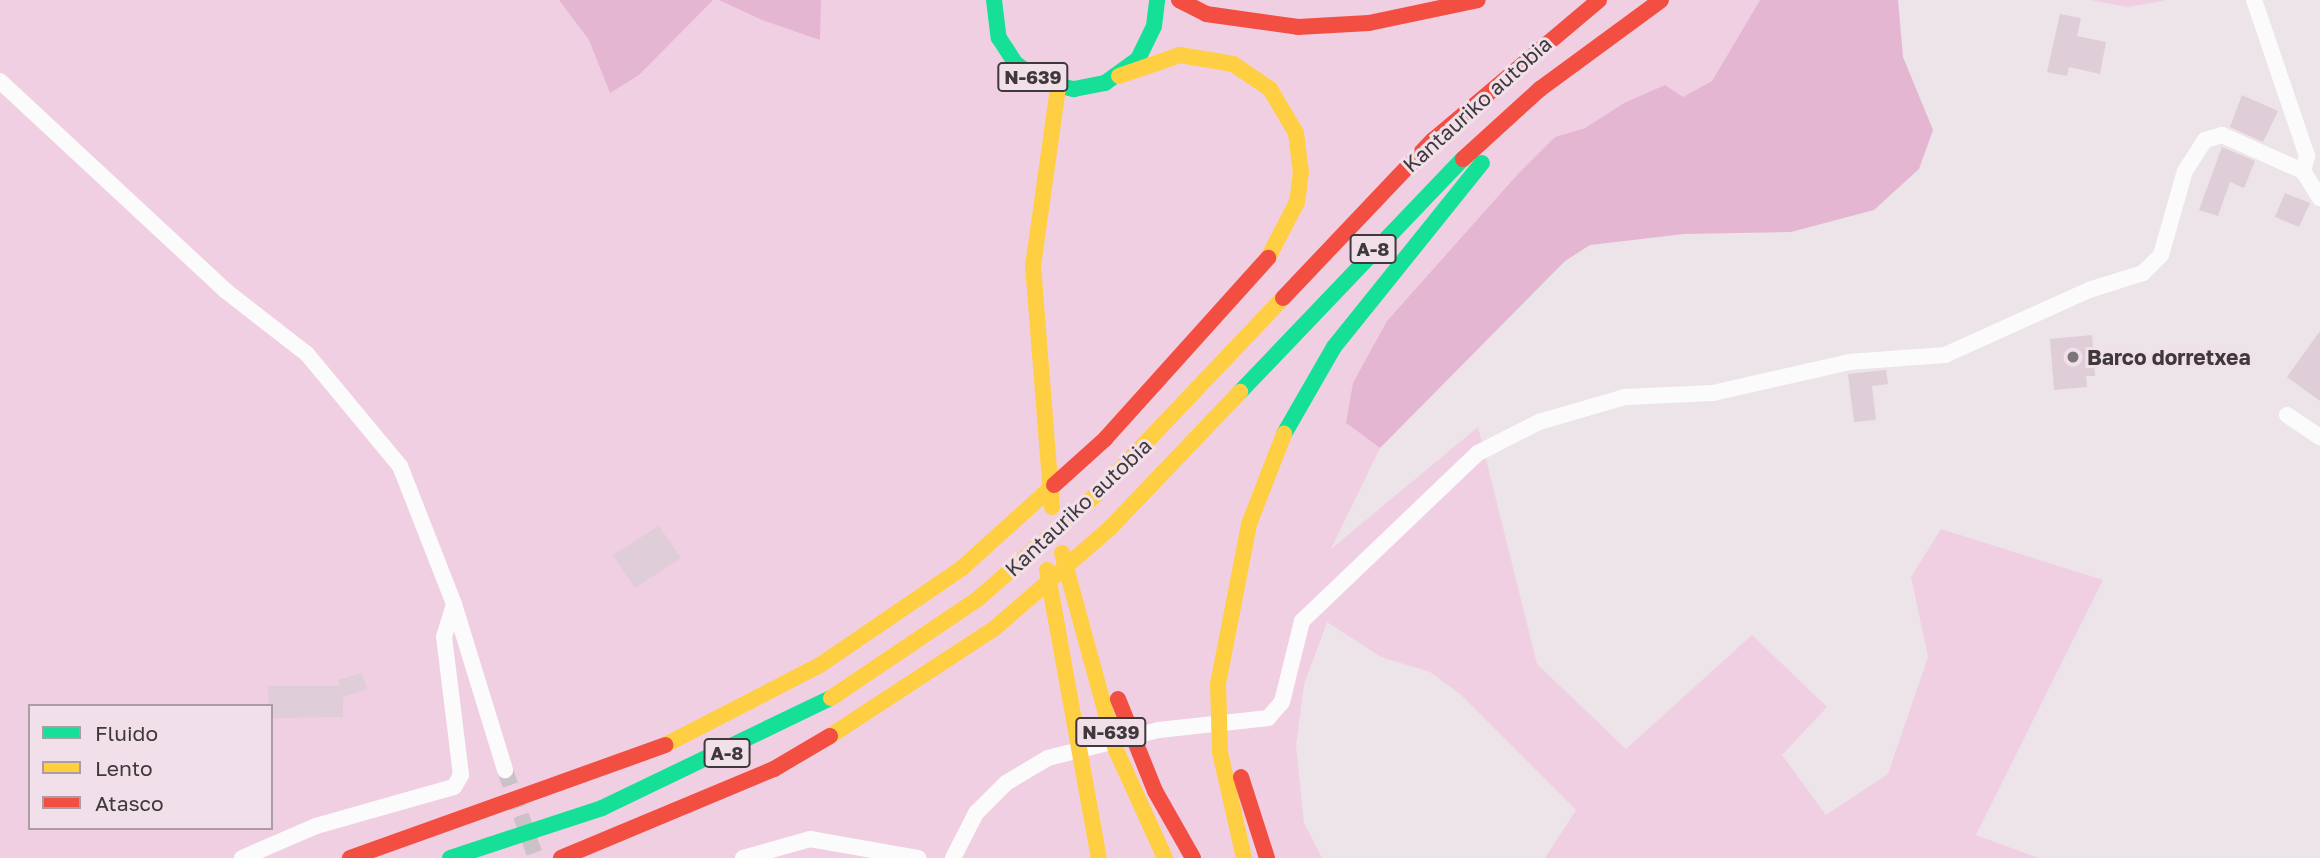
<!DOCTYPE html>
<style>
body{margin:0}
#map{position:relative;width:2320px;height:858px;overflow:hidden;background:#ede4e9;font-family:"Golos Text",sans-serif}
div>[style]{position:absolute}
.green>*{inset:0;background:#f1cfe2}
.forest>*{inset:0;background:#e4b6d1}
.building>*{inset:0;background:#dfcdd7}
.street-tunnel>*{height:16px;margin-top:-8px;transform-origin:0;background:repeating-linear-gradient(90deg,#cac2c6 0 16px,transparent 0 24px)}
.street>*{height:16px;margin:-8px;padding:0 8px;transform-origin:8px;border-radius:8px;background:#fcfbfc}
.fast>*{height:16px;margin:-8px;padding:0 8px;transform-origin:8px;border-radius:8px;background:#16e098}
.slow>*{height:16px;margin:-8px;padding:0 8px;transform-origin:8px;border-radius:8px;background:#ffcf43}
.jam>*{height:16px;margin:-8px;padding:0 8px;transform-origin:8px;border-radius:8px;background:#f24e42}
.dots>*{width:19px;height:19px;translate:-50% -50%;box-sizing:border-box;border:4px solid #f1e0e9;border-radius:50%}
span{translate:-50% -50%;white-space:nowrap;text-align:center;line-height:1.15;-webkit-text-stroke:6px #f1e0e9;paint-order:stroke}
.shield-label span{padding:2px 5px;background:#f1e0e9;border:2px solid;border-radius:5px;-webkit-text-stroke-width:0}
.shield-label{font-size:19px;color:#3f393c;font-weight:700}
.street-label{font-size:21px;color:#3f393c}
.poi-label{font-size:21px;color:#3f393c;font-weight:700}
.left{translate:0 -50%;text-align:left}
.legend{position:absolute;left:28px;top:704px;width:245px;height:126px;box-sizing:border-box;background:#f1e0e9;border:2px solid #aa9da4;margin:0;padding:9px 12px;list-style:none;font-size:21px;color:#3f393c}
.legend li{display:flex;align-items:center;gap:14px;height:35px}
.legend b{width:35px;border:2px solid #aa9da4}
</style>
<div id="map">
<div class="green">
<div style="clip-path:polygon(evenodd,0 0,1760px 0,1712px 81px,1683px 97px,1624px 103px,1585px 128px,1555px 137px,1387px 321px,1346px 423px,1380px 448px,1331px 549px,1478px 427px,1537px 664px,1626px 749px,1752px 635px,1827px 707px,1782px 755px,1826px 815px,1888px 774px,1928px 657px,1911px 577px,1941px 529px,2103px 580px,1976px 835px,2038px 858px,1545px 858px,1576px 810px,1460px 694px,1430px 672px,1381px 657px,1327px 622px,1304px 685px,1296px 746px,1304px 823px,1322px 858px,0 858px,0 0,30px 706px,271px 706px,271px 828px,30px 828px,30px 706px)"></div>
<div style="clip-path:polygon(2091px 0,2164px 0,2164px 1px,2127px 7px)"></div>
</div>
<div class="forest">
<div style="clip-path:polygon(559px 0,713px 0,639px 75px,610px 93px,589px 40px)"></div>
<div style="clip-path:polygon(719px 0,821px 0,820px 40px,762px 20px)"></div>
<div style="clip-path:polygon(1760px 0,1898px 0,1903px 57px,1933px 130px,1919px 169px,1874px 210px,1791px 232px,1684px 234px,1590px 245px,1565px 261px,1380px 448px,1346px 423px,1353px 383px,1387px 321px,1518px 174px,1555px 137px,1585px 128px,1624px 103px,1665px 85px,1683px 97px,1712px 81px)"></div>
</div>
<div class="building">
<div style="clip-path:polygon(2060px 14px,2081px 18px,2077px 36px,2106px 42px,2100px 74px,2069px 67px,2067px 76px,2047px 72px)"></div>
<div style="clip-path:polygon(2242px 95px,2278px 111px,2263px 142px,2230px 127px)"></div>
<div style="clip-path:polygon(2222px 147px,2255px 161px,2244px 188px,2230px 182px,2218px 216px,2199px 210px)"></div>
<div style="clip-path:polygon(2285px 193px,2310px 203px,2299px 227px,2275px 217px)"></div>
<div style="clip-path:polygon(2320px 331px,2320px 401px,2287px 377px)"></div>
<div style="clip-path:polygon(2092px 335px,2095px 376px,2086px 376px,2087px 387px,2054px 390px,2050px 339px)"></div>
<div style="clip-path:polygon(1886px 370px,1888px 384px,1872px 386px,1876px 420px,1854px 422px,1848px 374px)"></div>
<div style="clip-path:polygon(659px 526px,681px 558px,635px 588px,613px 555px)"></div>
<div style="clip-path:polygon(362px 673px,367px 689px,343px 697px,343px 717px,271px 718px,267px 686px,339px 686px,338px 680px)"></div>
</div>
<div class="street-tunnel">
<div style="left:505px;top:770px;width:93px;rotate:70.6deg"></div>
</div>
<div class="street">
<div style="left:2254px;top:0;width:165px;rotate:71.2deg"></div>
<div style="left:2307px;top:156px;width:16px;rotate:105deg"></div>
<div style="left:0;top:81px;width:309px;rotate:42.9deg"></div>
<div style="left:226px;top:291px;width:103px;rotate:37.9deg"></div>
<div style="left:307px;top:354px;width:146px;rotate:50.3deg"></div>
<div style="left:400px;top:466px;width:148px;rotate:68.6deg"></div>
<div style="left:454px;top:604px;width:174px;rotate:72.9deg"></div>
<div style="left:2287px;top:415px;width:40px;rotate:34deg"></div>
<div style="left:242px;top:858px;width:81px;rotate:-23.4deg"></div>
<div style="left:316px;top:826px;width:143px;rotate:-15.8deg"></div>
<div style="left:454px;top:787px;width:14px;rotate:-60deg"></div>
<div style="left:461px;top:775px;width:139px;rotate:-97deg"></div>
<div style="left:444px;top:637px;width:34px;rotate:-73deg"></div>
<div style="left:743px;top:858px;width:70px;rotate:-15.8deg"></div>
<div style="left:810px;top:839px;width:110px;rotate:10deg"></div>
<div style="left:953px;top:858px;width:51px;rotate:-62.9deg"></div>
<div style="left:976px;top:813px;width:42px;rotate:-45deg"></div>
<div style="left:1006px;top:783px;width:49px;rotate:-30.8deg"></div>
<div style="left:1048px;top:758px;width:114px;rotate:-14.2deg"></div>
<div style="left:1159px;top:730px;width:110px;rotate:-6.3deg"></div>
<div style="left:1268px;top:718px;width:21px;rotate:-49deg"></div>
<div style="left:1282px;top:702px;width:83px;rotate:-76.1deg"></div>
<div style="left:1302px;top:621px;width:243px;rotate:-43.7deg"></div>
<div style="left:1478px;top:453px;width:68px;rotate:-26.9deg"></div>
<div style="left:1539px;top:422px;width:90px;rotate:-16.2deg"></div>
<div style="left:1625px;top:397px;width:88px;rotate:-2.6deg"></div>
<div style="left:1713px;top:393px;width:139px;rotate:-12.8deg"></div>
<div style="left:1849px;top:362px;width:96px;rotate:-4.2deg"></div>
<div style="left:1945px;top:355px;width:158px;rotate:-24.3deg"></div>
<div style="left:2089px;top:290px;width:57px;rotate:-17.5deg"></div>
<div style="left:2143px;top:273px;width:25px;rotate:-45deg"></div>
<div style="left:2161px;top:255px;width:87px;rotate:-74.1deg"></div>
<div style="left:2185px;top:171px;width:37px;rotate:-57deg"></div>
<div style="left:2205px;top:140px;width:18px;rotate:-16deg"></div>
<div style="left:2222px;top:135px;width:89px;rotate:24deg"></div>
<div style="left:2303px;top:171px;width:32px;rotate:58deg"></div>
</div>
<div class="fast">
<div style="left:994px;top:0;width:38px;rotate:83deg"></div>
<div style="left:999px;top:38px;width:31px;rotate:57deg"></div>
<div style="left:1016px;top:64px;width:32px;rotate:34deg"></div>
<div style="left:1043px;top:82px;width:32px;rotate:13deg"></div>
<div style="left:1074px;top:89px;width:32px;rotate:-11deg"></div>
<div style="left:1105px;top:83px;width:41px;rotate:-36deg"></div>
<div style="left:1138px;top:59px;width:37px;rotate:-64deg"></div>
<div style="left:1154px;top:26px;width:26px;rotate:-83deg"></div>
<div style="left:1240px;top:392px;width:323px;rotate:-46.3deg"></div>
<div style="left:1284px;top:434px;width:100px;rotate:-60.1deg"></div>
<div style="left:1334px;top:347px;width:236px;rotate:-51.2deg"></div>
<div style="left:450px;top:858px;width:160px;rotate:-18.2deg"></div>
<div style="left:602px;top:808px;width:254px;rotate:-25.7deg"></div>
</div>
<div class="slow">
<div style="left:1119px;top:76px;width:65px;rotate:-19deg"></div>
<div style="left:1180px;top:55px;width:54px;rotate:9.6deg"></div>
<div style="left:1233px;top:64px;width:45px;rotate:34deg"></div>
<div style="left:1270px;top:89px;width:51px;rotate:59.4deg"></div>
<div style="left:1296px;top:133px;width:38px;rotate:83deg"></div>
<div style="left:1301px;top:171px;width:31px;rotate:97deg"></div>
<div style="left:1297px;top:202px;width:63px;rotate:117.4deg"></div>
<div style="left:1052px;top:507px;width:242px;rotate:-94.5deg"></div>
<div style="left:1033px;top:266px;width:181px;rotate:-82deg"></div>
<div style="left:1062px;top:553px;width:204px;rotate:74.7deg"></div>
<div style="left:1116px;top:750px;width:119px;rotate:65.6deg"></div>
<div style="left:1047px;top:570px;width:293px;rotate:79.8deg"></div>
<div style="left:831px;top:698px;width:179px;rotate:-34deg"></div>
<div style="left:979px;top:598px;width:156px;rotate:-41.4deg"></div>
<div style="left:1096px;top:495px;width:272px;rotate:-46.5deg"></div>
<div style="left:830px;top:736px;width:197px;rotate:-33.2deg"></div>
<div style="left:995px;top:628px;width:154px;rotate:-41deg"></div>
<div style="left:1111px;top:527px;width:187px;rotate:-46.3deg"></div>
<div style="left:665px;top:745px;width:174px;rotate:-27.3deg"></div>
<div style="left:820px;top:665px;width:172px;rotate:-34.3deg"></div>
<div style="left:962px;top:568px;width:124px;rotate:-42.1deg"></div>
<div style="left:1244px;top:858px;width:109px;rotate:-102.8deg"></div>
<div style="left:1220px;top:752px;width:68px;rotate:-91.7deg"></div>
<div style="left:1218px;top:684px;width:163px;rotate:-79deg"></div>
<div style="left:1249px;top:524px;width:97px;rotate:-68.7deg"></div>
</div>
<div class="jam">
<div style="left:1179px;top:0;width:30px;rotate:27deg"></div>
<div style="left:1206px;top:14px;width:93px;rotate:8deg"></div>
<div style="left:1298px;top:27px;width:71px;rotate:-3.2deg"></div>
<div style="left:1369px;top:23px;width:111px;rotate:-11.9deg"></div>
<div style="left:1463px;top:159px;width:104px;rotate:-42.3deg"></div>
<div style="left:1540px;top:89px;width:150px;rotate:-36.3deg"></div>
<div style="left:1283px;top:298px;width:218px;rotate:-46.5deg"></div>
<div style="left:1433px;top:140px;width:217px;rotate:-40.1deg"></div>
<div style="left:1054px;top:485px;width:69px;rotate:-42deg"></div>
<div style="left:1105px;top:439px;width:244px;rotate:-48deg"></div>
<div style="left:1118px;top:699px;width:99px;rotate:68.1deg"></div>
<div style="left:1155px;top:791px;width:77px;rotate:60.4deg"></div>
<div style="left:1241px;top:777px;width:85px;rotate:72.2deg"></div>
<div style="left:350px;top:858px;width:335px;rotate:-19.7deg"></div>
<div style="left:561px;top:858px;width:231px;rotate:-22.7deg"></div>
<div style="left:774px;top:769px;width:65px;rotate:-30.5deg"></div>
</div>
<div class="dots">
<div style="left:2073px;top:357px;background:#7c7579"></div>
</div>
<div class="shield-label">
<span style="left:1033px;top:77px">N-639</span>
<span style="left:1373px;top:249px">A-8</span>
<span style="left:1111px;top:732px">N-639</span>
<span style="left:727px;top:753px">A-8</span>
</div>
<div class="street-label">
<span style="left:1477px;top:104px;rotate:-42deg">Kantauriko autobia</span>
<span style="left:1078px;top:507px;rotate:-43deg">Kantauriko autobia</span>
</div>
<div class="poi-label">
<span class="left" style="left:2087px;top:357px">Barco dorretxea</span>
</div>
<ul class="legend">
<li><b style="height:9px;background:#16e098"></b>Fluido</li>
<li><b style="height:9px;background:#ffcf43"></b>Lento</li>
<li><b style="height:9px;background:#f24e42"></b>Atasco</li>
</ul>
</div>
